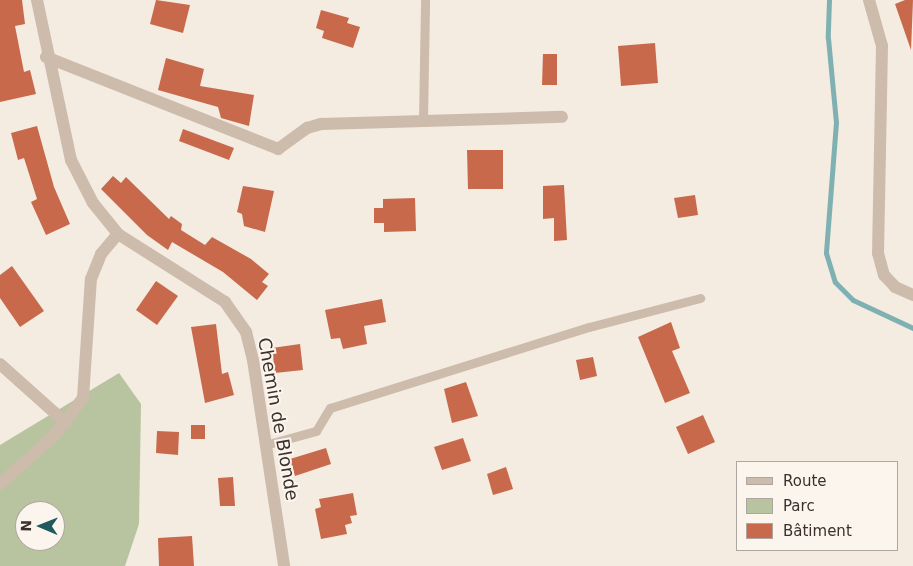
<!DOCTYPE html>
<meta charset="utf-8">
<style>
body{margin:0}
#map{position:relative;width:913px;height:566px;overflow:hidden;background:#f4ebe1;font-family:"DejaVu Sans",sans-serif}
div>[style]{position:absolute}
.green>*{inset:0;background:#b8c4a0}
.stream>*{height:5px;margin:-2.5px;padding:0 2.5px;transform-origin:2.5px;border-radius:2.5px;background:#7fb0b2}
.building>*{inset:0;background:#c8694b}
.lane>*{height:9px;margin:-4.5px;padding:0 4.5px;transform-origin:4.5px;border-radius:4.5px;background:#cdbbac}
.street>*{height:12px;margin:-6px;padding:0 6px;transform-origin:6px;border-radius:6px;background:#cdbbac}
span{translate:-50% -50%;white-space:nowrap;text-align:center;line-height:1.15;-webkit-text-stroke:4px #fbf5ee;paint-order:stroke}
.street-label{font-size:18px;color:#3b302b}
.legend{position:absolute;left:736px;top:461px;width:162px;height:90px;box-sizing:border-box;background:#fbf5ee;border:1px solid #aea6a0;margin:0;padding:6px 9px;list-style:none;font-size:15px;color:#3b302b}
.legend li{display:flex;align-items:center;gap:10px;height:25px}
.legend b{width:25px;border:1px solid #aea6a0}
.north{position:absolute;left:15px;top:501px;width:50px;height:50px;box-sizing:border-box;background:#fbf5ee;border:1px solid #aea6a0;border-radius:50%;rotate:271deg;font-size:14px;font-weight:700;line-height:20px;text-align:center;color:#3b302b}
.north::after{content:'';display:block;margin:auto;width:18px;height:22px;background:#1f5a5e;clip-path:polygon(50% 0,100% 100%,50% 72%,0 100%)}
</style>
<div id="map">
<div class="green">
<div style="clip-path:polygon(evenodd,119px 373px,141px 404px,139px 524px,125px 566px,0 566px,0 445px,119px 373px,25px 511px,55px 511px,55px 541px,25px 541px,25px 511px)"></div>
</div>
<div class="stream">
<div style="left:829px;top:0;width:38px;rotate:92deg"></div>
<div style="left:828px;top:38px;width:84px;rotate:84.6deg"></div>
<div style="left:836px;top:122px;width:131px;rotate:94.4deg"></div>
<div style="left:826px;top:253px;width:30px;rotate:73deg"></div>
<div style="left:835px;top:282px;width:25px;rotate:45deg"></div>
<div style="left:853px;top:300px;width:66px;rotate:25deg"></div>
</div>
<div class="building">
<div style="clip-path:polygon(0 0,22px 0,25px 24px,15px 26px,24px 72px,30px 70px,36px 94px,0 102px)"></div>
<div style="clip-path:polygon(156px 0,190px 5px,183px 33px,150px 24px)"></div>
<div style="clip-path:polygon(905px 0,913px 0,911px 50px,895px 4px)"></div>
<div style="clip-path:polygon(321px 10px,349px 18px,347px 23px,360px 27px,353px 48px,322px 38px,324px 31px,316px 28px)"></div>
<div style="clip-path:polygon(655px 43px,658px 83px,621px 86px,618px 46px)"></div>
<div style="clip-path:polygon(543px 54px,557px 54px,557px 85px,542px 85px)"></div>
<div style="clip-path:polygon(166px 58px,204px 69px,200px 86px,254px 95px,249px 126px,221px 118px,218px 107px,158px 90px)"></div>
<div style="clip-path:polygon(37px 126px,54px 187px,70px 224px,46px 235px,31px 202px,37px 199px,24px 158px,18px 160px,11px 133px)"></div>
<div style="clip-path:polygon(183px 129px,234px 148px,229px 160px,179px 141px)"></div>
<div style="clip-path:polygon(467px 150px,503px 150px,503px 189px,468px 189px)"></div>
<div style="clip-path:polygon(113px 176px,121px 183px,126px 177px,169px 219px,171px 216px,182px 224px,181px 230px,205px 245px,212px 237px,251px 259px,269px 274px,262px 282px,268px 286px,257px 300px,223px 272px,172px 242px,168px 250px,147px 235px,101px 189px)"></div>
<div style="clip-path:polygon(564px 185px,567px 240px,554px 241px,554px 218px,543px 219px,543px 186px)"></div>
<div style="clip-path:polygon(243px 186px,274px 191px,265px 232px,244px 226px,242px 214px,237px 212px)"></div>
<div style="clip-path:polygon(695px 195px,698px 215px,678px 218px,674px 198px)"></div>
<div style="clip-path:polygon(415px 198px,416px 231px,384px 232px,384px 223px,374px 223px,374px 208px,383px 208px,383px 199px)"></div>
<div style="clip-path:polygon(12px 266px,44px 311px,20px 327px,0 298px,0 275px)"></div>
<div style="clip-path:polygon(156px 281px,178px 296px,157px 325px,136px 310px)"></div>
<div style="clip-path:polygon(382px 299px,386px 322px,364px 326px,367px 344px,343px 349px,340px 338px,331px 339px,325px 310px)"></div>
<div style="clip-path:polygon(671px 322px,680px 348px,672px 351px,690px 393px,665px 403px,638px 337px)"></div>
<div style="clip-path:polygon(216px 324px,222px 374px,228px 372px,234px 395px,205px 403px,191px 327px)"></div>
<div style="clip-path:polygon(300px 344px,303px 370px,275px 373px,272px 348px)"></div>
<div style="clip-path:polygon(593px 357px,597px 376px,580px 380px,576px 360px)"></div>
<div style="clip-path:polygon(466px 382px,478px 416px,452px 423px,444px 389px)"></div>
<div style="clip-path:polygon(703px 415px,715px 442px,688px 454px,676px 427px)"></div>
<div style="clip-path:polygon(191px 425px,205px 425px,205px 439px,191px 439px)"></div>
<div style="clip-path:polygon(157px 431px,179px 432px,178px 455px,156px 453px)"></div>
<div style="clip-path:polygon(463px 438px,471px 461px,442px 470px,434px 447px)"></div>
<div style="clip-path:polygon(326px 448px,331px 464px,295px 476px,290px 459px)"></div>
<div style="clip-path:polygon(506px 467px,513px 489px,493px 495px,487px 474px)"></div>
<div style="clip-path:polygon(233px 477px,235px 506px,220px 506px,218px 478px)"></div>
<div style="clip-path:polygon(353px 493px,357px 515px,350px 516px,352px 523px,345px 525px,347px 534px,321px 539px,315px 509px,321px 507px,319px 499px)"></div>
<div style="clip-path:polygon(192px 536px,194px 566px,159px 566px,158px 538px)"></div>
</div>
<div class="lane">
<div style="left:423px;top:120px;width:120px;rotate:-89deg"></div>
<div style="left:265px;top:445px;width:53px;rotate:-15.4deg"></div>
<div style="left:316px;top:431px;width:27px;rotate:-59deg"></div>
<div style="left:330px;top:408px;width:271px;rotate:-17.4deg"></div>
<div style="left:589px;top:327px;width:115px;rotate:-14.6deg"></div>
</div>
<div class="street">
<div style="left:37px;top:0;width:164px;rotate:78deg"></div>
<div style="left:71px;top:160px;width:48px;rotate:62.9deg"></div>
<div style="left:93px;top:203px;width:40px;rotate:51deg"></div>
<div style="left:118px;top:234px;width:127px;rotate:32.4deg"></div>
<div style="left:225px;top:302px;width:37px;rotate:55deg"></div>
<div style="left:246px;top:332px;width:29px;rotate:76deg"></div>
<div style="left:253px;top:360px;width:208px;rotate:81.4deg"></div>
<div style="left:869px;top:0;width:48px;rotate:74.2deg"></div>
<div style="left:882px;top:46px;width:207px;rotate:91.1deg"></div>
<div style="left:878px;top:253px;width:23px;rotate:75deg"></div>
<div style="left:884px;top:275px;width:16px;rotate:47deg"></div>
<div style="left:895px;top:287px;width:20px;rotate:24deg"></div>
<div style="left:46px;top:57px;width:250px;rotate:21.6deg"></div>
<div style="left:278px;top:149px;width:36px;rotate:-36deg"></div>
<div style="left:307px;top:128px;width:15px;rotate:-16deg"></div>
<div style="left:321px;top:124px;width:241px;rotate:-1.7deg"></div>
<div style="left:0;top:364px;width:89px;rotate:41.8deg"></div>
<div style="left:0;top:484px;width:71px;rotate:-41.6deg"></div>
<div style="left:53px;top:437px;width:49px;rotate:-52.4deg"></div>
<div style="left:83px;top:398px;width:119px;rotate:-86.2deg"></div>
<div style="left:91px;top:279px;width:27px;rotate:-68deg"></div>
<div style="left:101px;top:254px;width:26px;rotate:-50deg"></div>
</div>
<div class="street-label">
<span style="left:278px;top:419px;rotate:80deg">Chemin de Blonde</span>
</div>
<ul class="legend">
<li><b style="height:6px;background:#cdbbac"></b>Route</li>
<li><b style="height:14px;background:#b8c4a0"></b>Parc</li>
<li><b style="height:14px;background:#c8694b"></b>Bâtiment</li>
</ul>
<div class="north">N</div>
</div>
